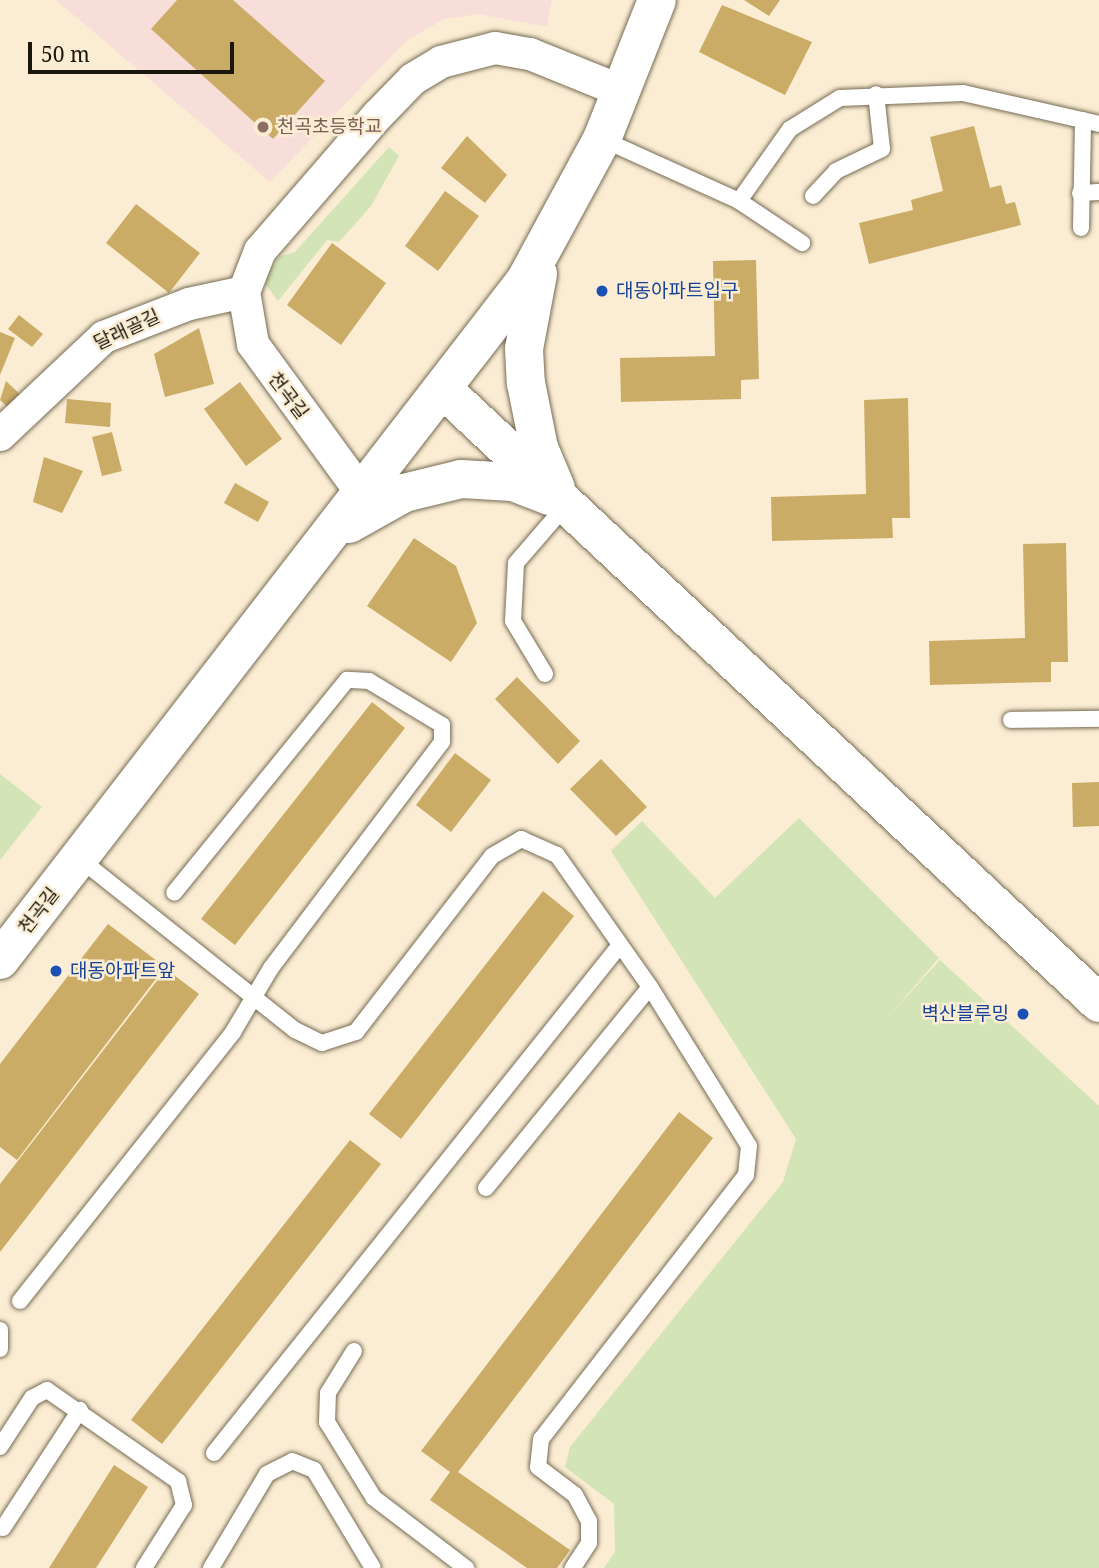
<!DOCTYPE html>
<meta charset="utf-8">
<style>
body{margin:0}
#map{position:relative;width:1099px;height:1568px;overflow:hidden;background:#faedd3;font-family:"Noto Serif","Noto Sans KR",serif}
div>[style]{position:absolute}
.education>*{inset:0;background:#f8ded8}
.green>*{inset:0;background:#d3e4b6}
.building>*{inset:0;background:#cbac66}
.roads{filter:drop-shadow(0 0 2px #776c55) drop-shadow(0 0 2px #776c55)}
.service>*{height:16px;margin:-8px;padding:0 8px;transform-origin:8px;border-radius:8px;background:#fff}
.minor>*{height:32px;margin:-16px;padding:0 16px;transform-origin:16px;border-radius:16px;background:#fff}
.tertiary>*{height:38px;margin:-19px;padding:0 19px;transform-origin:19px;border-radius:19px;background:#fff}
.dots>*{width:19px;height:19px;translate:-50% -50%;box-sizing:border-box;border:4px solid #faedd3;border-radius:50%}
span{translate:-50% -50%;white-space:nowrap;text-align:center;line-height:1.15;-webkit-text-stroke:5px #faedd3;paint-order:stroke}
.education-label{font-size:19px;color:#785e54}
.left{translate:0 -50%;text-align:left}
.transit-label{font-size:19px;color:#164399}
.right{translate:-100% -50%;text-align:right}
.street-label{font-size:19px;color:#1a160c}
.scale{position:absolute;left:28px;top:42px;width:206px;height:32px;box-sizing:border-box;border:4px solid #1a160c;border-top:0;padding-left:9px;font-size:21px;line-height:24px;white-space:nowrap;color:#1a160c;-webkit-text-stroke:5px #faedd3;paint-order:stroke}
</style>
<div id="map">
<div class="education">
<div style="clip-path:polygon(56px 0,552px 0,547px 27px,479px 14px,444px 19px,405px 42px,270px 182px)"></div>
</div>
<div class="green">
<div style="clip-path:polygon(389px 147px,399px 156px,371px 206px,339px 242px,327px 240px,278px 301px,263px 281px,280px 256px,295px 252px)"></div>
<div style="clip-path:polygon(0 774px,42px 807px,0 860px)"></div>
<div style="clip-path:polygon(799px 818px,939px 958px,887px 1018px,940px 960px,1099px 1106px,1099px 1568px,604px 1568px,615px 1552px,614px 1504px,565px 1467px,570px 1447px,783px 1182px,796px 1139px,611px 851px,642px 821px,715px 898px)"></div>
</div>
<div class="building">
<div style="clip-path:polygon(177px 0,233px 0,325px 81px,273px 139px,151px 29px)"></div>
<div style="clip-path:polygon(744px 0,780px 0,769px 16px)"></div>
<div style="clip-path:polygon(722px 5px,812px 42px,785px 95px,699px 52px)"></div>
<div style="clip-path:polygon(974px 126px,990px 188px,1001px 185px,1006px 204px,1015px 202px,1021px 225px,869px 264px,859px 223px,913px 210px,911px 200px,943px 191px,930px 137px)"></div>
<div style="clip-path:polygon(467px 136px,507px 175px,485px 203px,441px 168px)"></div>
<div style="clip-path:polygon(445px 191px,479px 216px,438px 271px,405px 246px)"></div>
<div style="clip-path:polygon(136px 204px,200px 253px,169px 293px,106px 243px)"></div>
<div style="clip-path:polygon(332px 243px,386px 283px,341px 345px,287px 305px)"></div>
<div style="clip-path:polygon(756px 260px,759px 379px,741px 380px,741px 399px,621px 402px,620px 358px,715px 356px,713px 261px)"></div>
<div style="clip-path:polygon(19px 315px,43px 334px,32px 347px,8px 329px)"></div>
<div style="clip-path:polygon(199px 328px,214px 384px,165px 397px,154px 354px)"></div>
<div style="clip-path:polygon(0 332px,15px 338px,0 375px)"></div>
<div style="clip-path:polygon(6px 381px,26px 400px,14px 413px,0 400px)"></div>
<div style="clip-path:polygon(240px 382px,282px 439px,246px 466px,204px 409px)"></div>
<div style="clip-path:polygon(908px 398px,910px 518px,892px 518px,893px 538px,772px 541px,771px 497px,866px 494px,864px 400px)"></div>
<div style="clip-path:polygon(67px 399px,111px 403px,110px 427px,65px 423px)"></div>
<div style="clip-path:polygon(112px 432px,122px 471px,102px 476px,92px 437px)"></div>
<div style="clip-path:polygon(44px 457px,83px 471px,62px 513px,33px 502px)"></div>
<div style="clip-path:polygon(235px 483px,269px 502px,258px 522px,224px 503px)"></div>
<div style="clip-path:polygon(414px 538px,456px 566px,477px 623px,451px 662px,367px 606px)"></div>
<div style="clip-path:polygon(1066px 543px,1068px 662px,1051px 662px,1051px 682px,930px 685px,929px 641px,1025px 638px,1023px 544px)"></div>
<div style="clip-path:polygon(517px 677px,580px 741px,558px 764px,495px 699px)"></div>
<div style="clip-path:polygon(372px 702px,405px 728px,235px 945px,201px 919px)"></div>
<div style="clip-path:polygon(455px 753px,491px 780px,451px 832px,416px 805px)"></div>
<div style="clip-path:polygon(601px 759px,647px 807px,616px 836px,570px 789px)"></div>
<div style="clip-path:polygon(1099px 782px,1099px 826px,1073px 827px,1072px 783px)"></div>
<div style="clip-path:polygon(543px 891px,574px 916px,401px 1139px,369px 1114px)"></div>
<div style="clip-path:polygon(108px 924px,165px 967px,17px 1160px,0 1147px,0 1064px)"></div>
<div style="clip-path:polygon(166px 969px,199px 994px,0 1252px,0 1184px)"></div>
<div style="clip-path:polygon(679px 1112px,713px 1138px,458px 1472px,570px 1550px,557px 1568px,527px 1568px,430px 1500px,450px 1472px,421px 1451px)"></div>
<div style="clip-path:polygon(350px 1140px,381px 1164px,162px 1444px,131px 1420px)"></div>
<div style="clip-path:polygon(114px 1465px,148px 1487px,96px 1568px,49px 1568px)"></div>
</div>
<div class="roads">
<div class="service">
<div style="left:602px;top:139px;width:150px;rotate:24.3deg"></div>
<div style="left:739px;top:201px;width:88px;rotate:-54.7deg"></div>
<div style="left:790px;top:129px;width:59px;rotate:-31.8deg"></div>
<div style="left:840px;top:98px;width:123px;rotate:-2.3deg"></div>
<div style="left:963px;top:93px;width:139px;rotate:12.8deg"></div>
<div style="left:1080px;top:193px;width:19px;rotate:-3deg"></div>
<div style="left:813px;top:196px;width:34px;rotate:-47deg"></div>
<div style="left:836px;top:171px;width:51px;rotate:-25.6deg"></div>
<div style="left:882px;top:149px;width:55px;rotate:-96.2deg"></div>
<div style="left:739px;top:201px;width:76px;rotate:33.7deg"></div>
<div style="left:1081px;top:228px;width:108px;rotate:-88.9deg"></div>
<div style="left:545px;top:674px;width:62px;rotate:-121.1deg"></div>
<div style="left:513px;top:621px;width:58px;rotate:-87deg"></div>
<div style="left:516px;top:563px;width:77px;rotate:-49.2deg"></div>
<div style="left:1011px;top:720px;width:88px;rotate:-0.7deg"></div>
<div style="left:80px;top:859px;width:275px;rotate:38.5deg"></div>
<div style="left:295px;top:1030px;width:30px;rotate:26deg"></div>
<div style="left:322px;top:1043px;width:36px;rotate:-18deg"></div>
<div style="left:356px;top:1032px;width:222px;rotate:-52.3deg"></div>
<div style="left:492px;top:856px;width:34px;rotate:-30deg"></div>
<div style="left:521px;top:839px;width:39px;rotate:24deg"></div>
<div style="left:557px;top:855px;width:161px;rotate:54.8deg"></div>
<div style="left:486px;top:1188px;width:259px;rotate:-50.8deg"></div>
<div style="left:650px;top:987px;width:187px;rotate:58.1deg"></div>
<div style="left:749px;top:1146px;width:29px;rotate:96deg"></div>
<div style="left:746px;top:1175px;width:334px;rotate:127.8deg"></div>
<div style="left:541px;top:1439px;width:28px;rotate:96deg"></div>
<div style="left:538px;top:1467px;width:46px;rotate:37.1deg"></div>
<div style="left:575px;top:1495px;width:30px;rotate:62deg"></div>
<div style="left:589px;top:1521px;width:22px;rotate:90deg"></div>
<div style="left:589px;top:1543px;width:30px;rotate:123deg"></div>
<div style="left:20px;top:1301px;width:343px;rotate:-51.6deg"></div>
<div style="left:233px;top:1032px;width:74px;rotate:-59.3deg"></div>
<div style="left:271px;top:968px;width:283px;rotate:-52.9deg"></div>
<div style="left:442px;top:742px;width:17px;rotate:-90deg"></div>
<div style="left:442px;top:725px;width:85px;rotate:-148.9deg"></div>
<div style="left:369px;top:681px;width:22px;rotate:-177deg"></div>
<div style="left:347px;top:680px;width:274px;rotate:129.1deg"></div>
<div style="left:0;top:1330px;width:19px;rotate:90deg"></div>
<div style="left:354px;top:1351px;width:49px;rotate:121.8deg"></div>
<div style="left:328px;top:1393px;width:29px;rotate:92deg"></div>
<div style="left:327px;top:1422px;width:89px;rotate:58.3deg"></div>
<div style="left:374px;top:1498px;width:116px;rotate:37.3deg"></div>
<div style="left:0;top:1447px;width:59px;rotate:-56.9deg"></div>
<div style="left:32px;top:1398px;width:17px;rotate:-28deg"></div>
<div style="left:47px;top:1390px;width:160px;rotate:34.8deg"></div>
<div style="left:178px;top:1481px;width:25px;rotate:76deg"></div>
<div style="left:184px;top:1505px;width:75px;rotate:122.4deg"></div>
<div style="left:214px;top:1453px;width:650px;rotate:-51.37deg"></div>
<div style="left:3px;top:1528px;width:141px;rotate:-56.9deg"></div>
<div style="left:211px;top:1568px;width:109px;rotate:-59.2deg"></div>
<div style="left:267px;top:1474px;width:28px;rotate:-27deg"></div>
<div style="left:292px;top:1461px;width:24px;rotate:22deg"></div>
<div style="left:314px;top:1470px;width:114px;rotate:59deg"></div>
</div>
<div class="minor">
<div style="left:0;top:435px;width:143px;rotate:-43.3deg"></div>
<div style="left:104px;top:337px;width:91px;rotate:-21.2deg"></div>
<div style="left:189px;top:304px;width:56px;rotate:-12.3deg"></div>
<div style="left:363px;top:495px;width:187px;rotate:-126.1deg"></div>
<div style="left:253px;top:344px;width:53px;rotate:-99.8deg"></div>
<div style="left:244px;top:292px;width:44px;rotate:-68.7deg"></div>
<div style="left:260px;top:251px;width:180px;rotate:-49.1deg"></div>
<div style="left:378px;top:115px;width:50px;rotate:-45.8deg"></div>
<div style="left:413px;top:79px;width:33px;rotate:-31deg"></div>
<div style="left:441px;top:62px;width:56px;rotate:-14.5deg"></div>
<div style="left:495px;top:48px;width:36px;rotate:10deg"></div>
<div style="left:530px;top:54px;width:101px;rotate:22deg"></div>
</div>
<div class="tertiary">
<div style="left:538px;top:274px;width:76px;rotate:100.6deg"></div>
<div style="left:524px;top:349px;width:34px;rotate:87deg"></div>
<div style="left:526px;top:383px;width:66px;rotate:78.7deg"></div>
<div style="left:539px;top:448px;width:43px;rotate:67deg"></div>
<div style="left:444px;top:390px;width:897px;rotate:43.1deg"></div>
<div style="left:349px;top:524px;width:63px;rotate:-29.4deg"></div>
<div style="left:404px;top:493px;width:59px;rotate:-13.8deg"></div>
<div style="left:461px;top:479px;width:52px;rotate:3.3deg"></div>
<div style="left:513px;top:482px;width:39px;rotate:21deg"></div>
<div style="left:0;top:960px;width:858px;rotate:-52.29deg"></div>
<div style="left:525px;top:281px;width:162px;rotate:-61.5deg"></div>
<div style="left:602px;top:139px;width:149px;rotate:-68.4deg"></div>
</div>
</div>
<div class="dots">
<div style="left:263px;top:127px;background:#8d6e63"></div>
<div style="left:602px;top:291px;background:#1a4fb4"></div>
<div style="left:56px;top:971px;background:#1a4fb4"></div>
<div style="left:1023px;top:1014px;background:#1a4fb4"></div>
</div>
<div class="education-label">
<span class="left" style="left:277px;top:127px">천곡초등학교</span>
</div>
<div class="transit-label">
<span class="left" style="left:616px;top:291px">대동아파트입구</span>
<span class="left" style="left:70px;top:971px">대동아파트앞</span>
<span class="right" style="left:1009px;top:1014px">벽산블루밍</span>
</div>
<div class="street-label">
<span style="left:127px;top:330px;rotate:-25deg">달래골길</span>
<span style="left:288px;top:396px;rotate:53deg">천곡길</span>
<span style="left:39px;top:911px;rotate:-52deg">천곡길</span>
</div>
<div class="scale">50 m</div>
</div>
